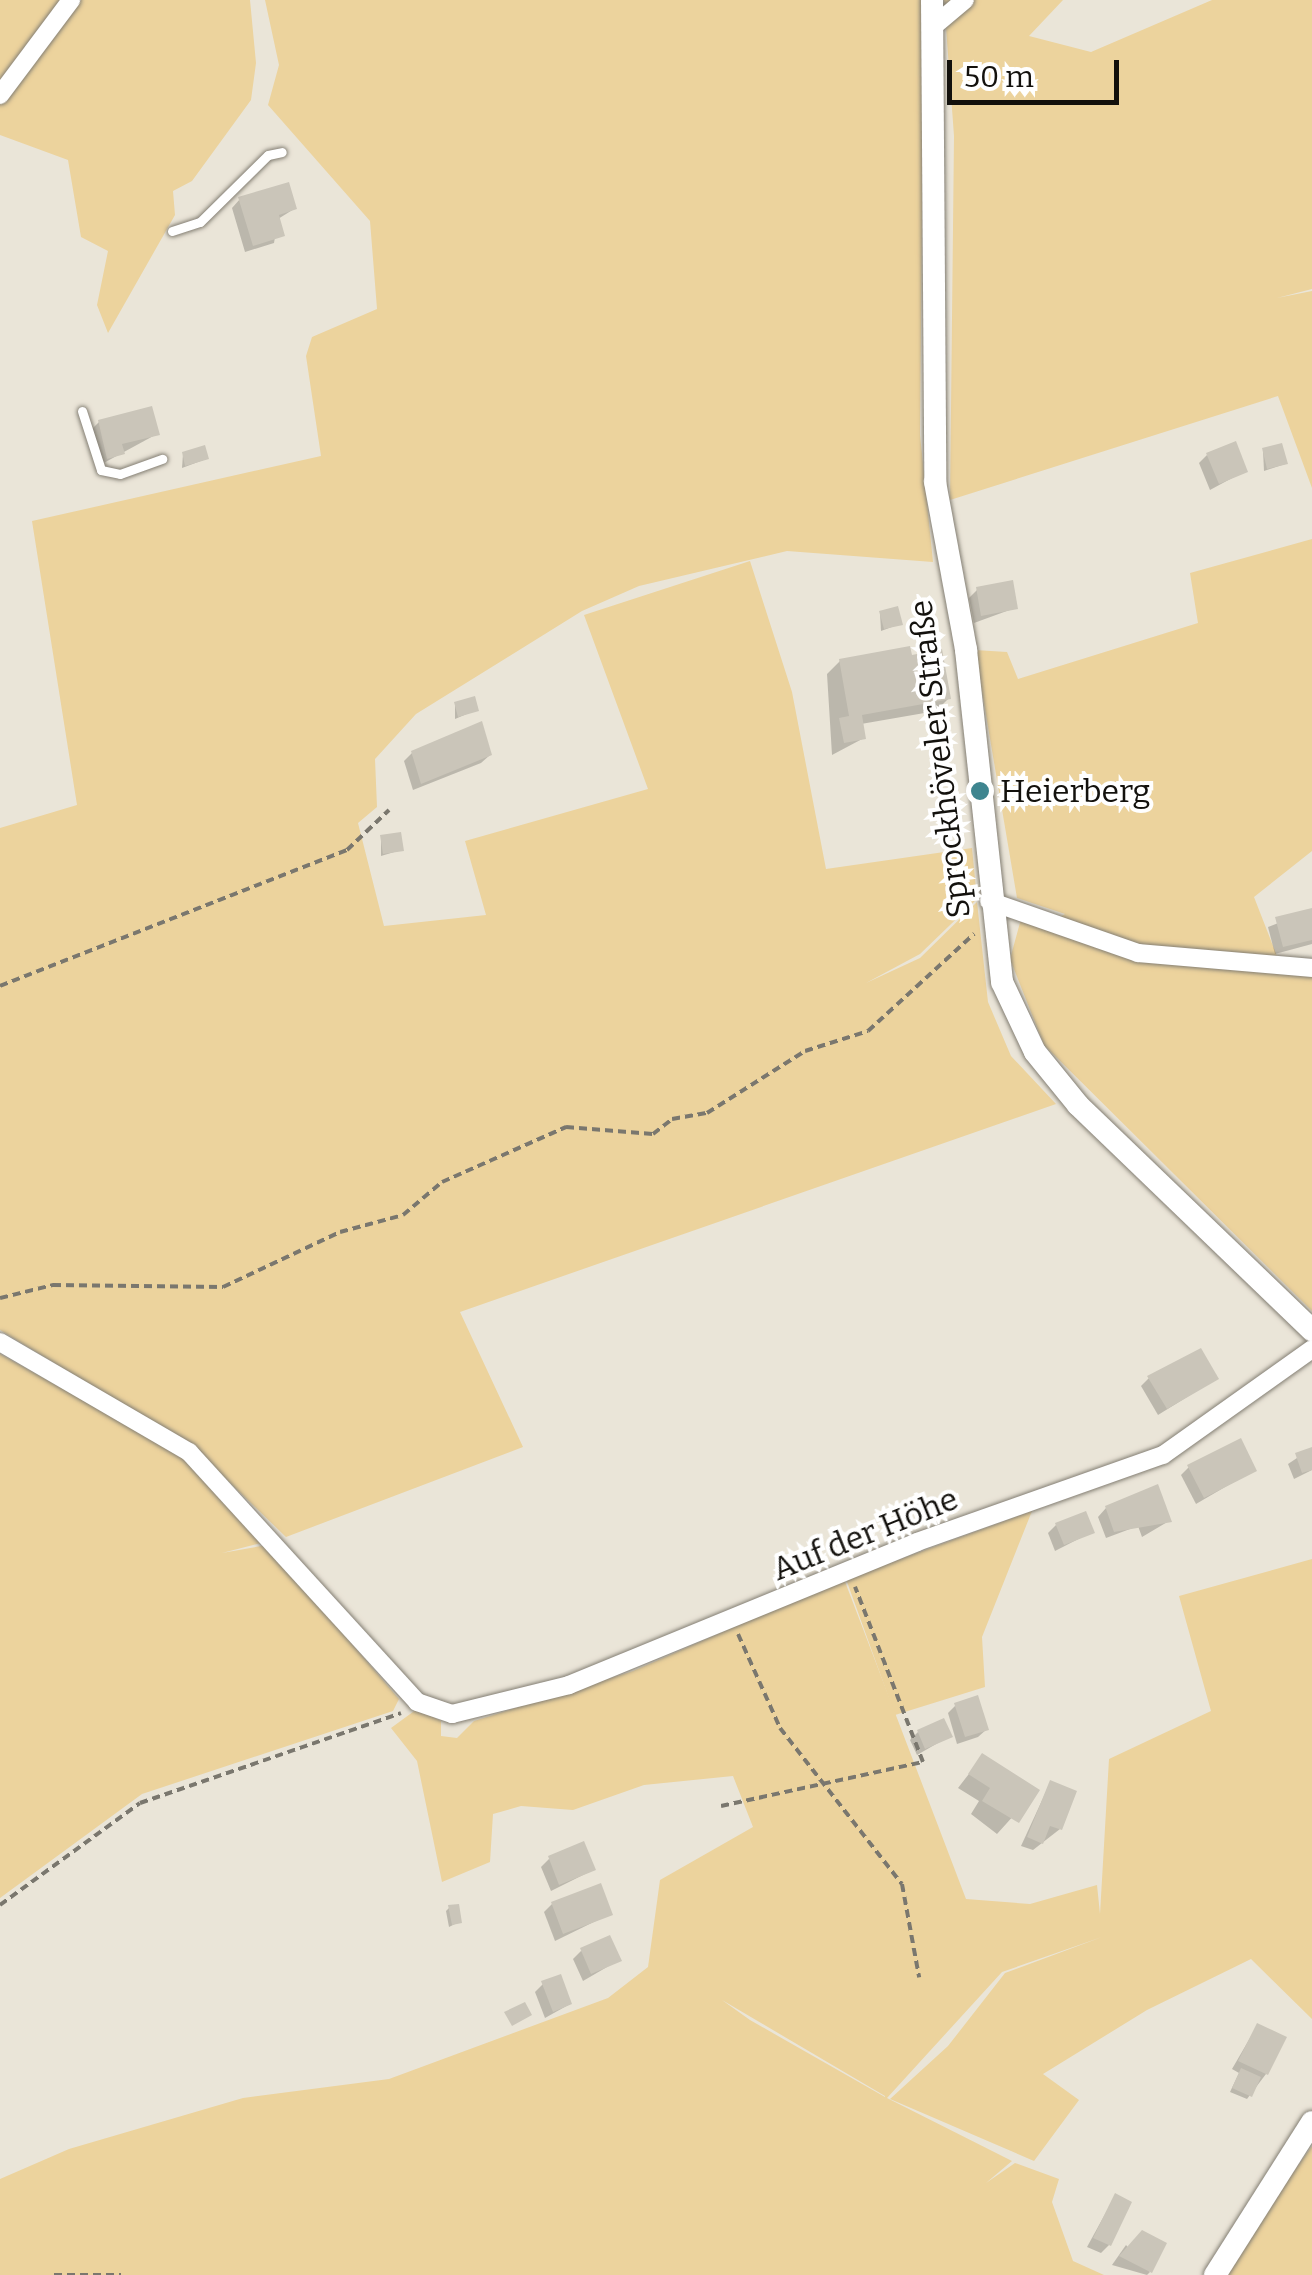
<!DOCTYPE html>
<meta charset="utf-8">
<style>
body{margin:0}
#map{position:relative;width:1312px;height:2275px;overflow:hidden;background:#eae5d8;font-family:Bitter,serif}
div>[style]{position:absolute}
.green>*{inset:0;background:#ecd39d}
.shadow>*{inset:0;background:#0003}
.building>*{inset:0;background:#cac5b9}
.path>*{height:4px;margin-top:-2px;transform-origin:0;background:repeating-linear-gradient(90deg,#7a776e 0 8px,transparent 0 13px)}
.roads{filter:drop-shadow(0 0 2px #837e73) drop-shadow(0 0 2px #837e73)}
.service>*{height:9px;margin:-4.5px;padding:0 4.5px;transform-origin:4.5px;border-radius:4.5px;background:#fff}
.minor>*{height:18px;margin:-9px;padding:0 9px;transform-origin:9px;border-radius:9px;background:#fff}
.tertiary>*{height:22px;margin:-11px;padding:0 11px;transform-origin:11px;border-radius:11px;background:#fff}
.dots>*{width:28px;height:28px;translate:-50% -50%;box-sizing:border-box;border:5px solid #fff;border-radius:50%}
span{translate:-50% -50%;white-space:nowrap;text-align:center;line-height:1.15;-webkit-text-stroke:8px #fff;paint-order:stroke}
.street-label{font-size:32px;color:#13110d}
.poi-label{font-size:32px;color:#13110d}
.left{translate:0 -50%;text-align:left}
.scale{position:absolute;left:947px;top:60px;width:172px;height:45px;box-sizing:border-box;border:5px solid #13110d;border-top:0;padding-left:12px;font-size:30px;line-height:35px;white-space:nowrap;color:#13110d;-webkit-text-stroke:8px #fff;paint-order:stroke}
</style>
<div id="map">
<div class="green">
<div style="clip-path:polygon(0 0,67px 0,0 88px)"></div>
<div style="clip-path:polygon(81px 0,250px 0,256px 63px,251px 100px,192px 181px,173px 191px,175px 215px,108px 333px,97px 305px,108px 251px,81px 237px,68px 160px,0 135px,0 104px)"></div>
<div style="clip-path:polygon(265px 0,924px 0,920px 435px,933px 562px,787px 551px,639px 586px,582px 611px,416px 714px,375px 759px,377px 807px,358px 823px,384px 926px,486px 915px,465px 841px,648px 789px,584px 615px,750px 561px,792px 692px,826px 869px,972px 848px,977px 899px,920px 954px,866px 983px,920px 958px,977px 902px,988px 1002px,1011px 1056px,1056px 1104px,460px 1312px,523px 1447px,286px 1537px,192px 1446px,0 1330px,0 828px,77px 805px,32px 521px,321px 456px,306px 356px,312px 337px,377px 309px,370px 221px,268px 105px,279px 65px)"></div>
<div style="clip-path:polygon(944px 0,1063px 0,1029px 36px,1091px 52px,1212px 0,1312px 0,1312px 289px,1277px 298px,1312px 291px,1312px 488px,1278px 396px,950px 500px,954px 136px)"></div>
<div style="clip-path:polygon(1312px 539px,1312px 851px,1254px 897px,1282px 969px,1196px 962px,1054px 921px,1065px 914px,1017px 898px,975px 650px,1007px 652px,1018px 679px,1198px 623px,1190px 573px)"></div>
<div style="clip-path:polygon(1021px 919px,1138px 954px,1312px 974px,1312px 1311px,1044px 1045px,1010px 959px)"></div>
<div style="clip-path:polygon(0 1354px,185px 1457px,265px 1542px,222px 1553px,267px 1545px,399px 1699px,393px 1711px,142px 1794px,0 1898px)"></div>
<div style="clip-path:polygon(1032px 1511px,982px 1637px,985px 1687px,895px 1715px,846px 1579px)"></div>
<div style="clip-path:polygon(evenodd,1312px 1559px,1312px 2019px,1251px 1959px,1147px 2010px,1043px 2074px,1079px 2100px,1034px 2161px,890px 2099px,948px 2046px,1005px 1973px,1102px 1937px,1002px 1972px,887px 2098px,1012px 2161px,986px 2183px,1015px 2163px,1059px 2179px,1052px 2202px,1073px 2261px,1104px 2275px,0 2275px,0 2179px,69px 2149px,243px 2098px,389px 2079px,608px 1998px,648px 1967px,660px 1880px,753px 1827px,733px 1776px,644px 1785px,573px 1810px,521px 1806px,493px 1814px,490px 1862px,442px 1882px,417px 1761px,391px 1728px,417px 1709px,441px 1721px,441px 1736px,457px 1738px,474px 1721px,633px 1671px,844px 1579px,966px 1899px,1030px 1904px,1097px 1885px,1100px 1914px,1109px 1759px,1211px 1711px,1179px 1596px,1312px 1559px,722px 2000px,885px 2096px,885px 2097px,750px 2020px,722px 2000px)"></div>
<div style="clip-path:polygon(1312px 2146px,1312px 2275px,1224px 2275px,1234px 2255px)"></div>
</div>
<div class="shadow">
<div style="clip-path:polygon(240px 199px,294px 209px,278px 219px,274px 243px,245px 252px,232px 208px)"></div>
<div style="clip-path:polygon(99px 422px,157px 434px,100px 465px,91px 430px)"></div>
<div style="clip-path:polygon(1263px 450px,1285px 464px,1264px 471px)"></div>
<div style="clip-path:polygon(183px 454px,206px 459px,182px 468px)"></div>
<div style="clip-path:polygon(1207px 455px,1245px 471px,1210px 490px,1199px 463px)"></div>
<div style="clip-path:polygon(977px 590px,1015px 608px,974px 623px,969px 598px)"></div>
<div style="clip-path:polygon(880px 613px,900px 624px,881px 631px)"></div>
<div style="clip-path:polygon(910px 658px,949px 698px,936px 711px,861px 724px,864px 738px,832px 755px,827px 674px,840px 661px)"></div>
<div style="clip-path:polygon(455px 704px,476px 710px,455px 719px)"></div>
<div style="clip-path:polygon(480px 724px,490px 755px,481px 763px,413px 790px,404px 761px,412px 753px)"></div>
<div style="clip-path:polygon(381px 838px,401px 850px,381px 856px)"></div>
<div style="clip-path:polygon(1312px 910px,1312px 944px,1275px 954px,1268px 927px)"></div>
<div style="clip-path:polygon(1149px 1378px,1216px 1379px,1158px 1415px,1141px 1386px)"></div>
<div style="clip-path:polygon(1312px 1448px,1312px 1470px,1294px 1479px,1288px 1464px)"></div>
<div style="clip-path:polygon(1189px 1467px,1254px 1470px,1196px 1504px,1181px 1475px)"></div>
<div style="clip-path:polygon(1106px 1508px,1169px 1521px,1142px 1537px,1138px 1526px,1106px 1538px,1098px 1517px)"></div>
<div style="clip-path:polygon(1056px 1525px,1092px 1532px,1055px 1551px,1048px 1533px)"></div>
<div style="clip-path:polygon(956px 1705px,987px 1729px,978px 1737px,957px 1744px,948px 1713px)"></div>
<div style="clip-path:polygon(918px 1732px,950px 1736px,917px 1755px,910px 1740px)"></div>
<div style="clip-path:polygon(982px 1757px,1036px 1791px,997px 1834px,971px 1814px,979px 1801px,958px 1788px)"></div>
<div style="clip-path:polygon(1050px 1783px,1060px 1829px,1033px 1850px,1021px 1846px)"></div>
<div style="clip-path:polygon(549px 1859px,593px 1870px,551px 1891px,541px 1867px)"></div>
<div style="clip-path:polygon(552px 1904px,610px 1914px,555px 1941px,544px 1912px)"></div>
<div style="clip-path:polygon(449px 1908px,459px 1922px,449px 1927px,446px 1911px)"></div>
<div style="clip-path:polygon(581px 1951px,619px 1960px,583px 1981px,573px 1959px)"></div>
<div style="clip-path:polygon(543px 1984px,570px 2004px,545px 2018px,535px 1992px)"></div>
<div style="clip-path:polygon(1257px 2026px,1266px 2074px,1247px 2099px,1230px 2092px,1239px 2073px,1232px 2069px)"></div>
<div style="clip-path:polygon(1115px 2196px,1109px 2245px,1101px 2253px,1087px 2247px)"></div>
<div style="clip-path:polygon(1126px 2245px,1150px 2272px,1147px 2275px,1112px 2265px)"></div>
</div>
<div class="building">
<div style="clip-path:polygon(289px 182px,297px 209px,279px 215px,285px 236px,253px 246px,238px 197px)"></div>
<div style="clip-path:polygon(152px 406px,160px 435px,122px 444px,125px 454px,107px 459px,98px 420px)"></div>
<div style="clip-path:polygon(1236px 441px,1248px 472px,1219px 484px,1206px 453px)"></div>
<div style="clip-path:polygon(1282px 443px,1288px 464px,1267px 469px,1262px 448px)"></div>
<div style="clip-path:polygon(205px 445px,209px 459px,185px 466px,182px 452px)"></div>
<div style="clip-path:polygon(1013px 580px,1018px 609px,981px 616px,976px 587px)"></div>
<div style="clip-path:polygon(898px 606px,903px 625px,884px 629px,879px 611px)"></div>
<div style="clip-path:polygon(910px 646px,912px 655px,942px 649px,951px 699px,862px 715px,866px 739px,844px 743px,839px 718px,849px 716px,839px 659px)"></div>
<div style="clip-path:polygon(475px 696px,479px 711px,458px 717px,454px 702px)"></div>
<div style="clip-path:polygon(482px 721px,492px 755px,421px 784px,411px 751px)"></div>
<div style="clip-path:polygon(401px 832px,404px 851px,383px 854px,380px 835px)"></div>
<div style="clip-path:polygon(1312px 908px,1312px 940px,1283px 947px,1275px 917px)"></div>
<div style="clip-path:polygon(1201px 1348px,1219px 1379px,1167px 1409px,1147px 1376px)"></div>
<div style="clip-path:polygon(1241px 1438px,1257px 1471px,1204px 1498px,1187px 1465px)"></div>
<div style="clip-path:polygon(1312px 1447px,1312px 1470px,1302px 1473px,1295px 1453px)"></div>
<div style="clip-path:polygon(1158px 1484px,1172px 1522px,1114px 1532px,1105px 1506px)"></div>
<div style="clip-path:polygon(1086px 1511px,1095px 1533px,1064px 1545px,1055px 1523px)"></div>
<div style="clip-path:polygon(978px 1695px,989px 1730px,965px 1737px,954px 1703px)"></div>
<div style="clip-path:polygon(944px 1718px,953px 1737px,925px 1749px,917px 1730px)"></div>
<div style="clip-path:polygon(982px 1753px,1040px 1790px,1019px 1823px,982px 1801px,990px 1788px,968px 1774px)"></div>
<div style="clip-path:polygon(1050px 1780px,1077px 1791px,1062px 1830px,1050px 1826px,1043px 1844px,1027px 1837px)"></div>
<div style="clip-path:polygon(584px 1841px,596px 1870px,559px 1885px,548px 1856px)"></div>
<div style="clip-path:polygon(601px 1883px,613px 1915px,563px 1934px,551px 1902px)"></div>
<div style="clip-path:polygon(459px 1904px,462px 1923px,452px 1925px,448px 1905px)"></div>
<div style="clip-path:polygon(610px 1935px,622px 1961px,591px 1974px,580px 1948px)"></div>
<div style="clip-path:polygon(561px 1974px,572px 2004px,553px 2012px,541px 1981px)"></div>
<div style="clip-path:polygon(525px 2002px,532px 2015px,512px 2026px,504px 2012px)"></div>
<div style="clip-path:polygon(1257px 2023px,1287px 2037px,1268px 2075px,1238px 2061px)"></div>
<div style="clip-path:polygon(1241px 2068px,1261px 2077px,1252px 2097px,1232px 2088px)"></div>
<div style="clip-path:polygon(1115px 2193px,1132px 2202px,1111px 2246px,1093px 2238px)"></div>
<div style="clip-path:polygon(1142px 2230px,1167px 2243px,1152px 2273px,1119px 2256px)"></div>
</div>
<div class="path">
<div style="left:0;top:986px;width:373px;rotate:-21.4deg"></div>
<div style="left:347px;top:850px;width:58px;rotate:-43.6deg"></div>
<div style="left:0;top:1298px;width:55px;rotate:-13.8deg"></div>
<div style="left:53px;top:1285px;width:170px;rotate:0.7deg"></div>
<div style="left:223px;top:1287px;width:129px;rotate:-25.2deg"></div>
<div style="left:340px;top:1232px;width:65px;rotate:-15.1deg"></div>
<div style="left:403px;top:1215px;width:51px;rotate:-40.2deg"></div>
<div style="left:442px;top:1182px;width:136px;rotate:-23.9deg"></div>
<div style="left:566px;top:1127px;width:87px;rotate:4.6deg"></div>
<div style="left:653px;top:1134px;width:24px;rotate:-38deg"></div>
<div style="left:672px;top:1119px;width:36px;rotate:-10deg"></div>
<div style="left:707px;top:1113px;width:116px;rotate:-32.3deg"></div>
<div style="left:805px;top:1051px;width:66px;rotate:-17.6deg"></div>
<div style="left:868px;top:1031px;width:144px;rotate:-42.5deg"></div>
<div style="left:738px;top:1634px;width:103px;rotate:65.9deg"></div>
<div style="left:780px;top:1728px;width:198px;rotate:52deg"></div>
<div style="left:902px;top:1884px;width:95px;rotate:79.6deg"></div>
<div style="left:721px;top:1806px;width:207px;rotate:-12.3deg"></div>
<div style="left:923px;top:1762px;width:188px;rotate:-111.2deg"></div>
<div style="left:0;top:1905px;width:173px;rotate:-36.1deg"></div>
<div style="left:140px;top:1803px;width:276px;rotate:-19deg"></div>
<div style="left:54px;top:2275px;width:67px"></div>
</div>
<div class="roads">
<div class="service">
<div style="left:172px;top:231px;width:29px;rotate:-18deg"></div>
<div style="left:200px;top:222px;width:95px;rotate:-44.6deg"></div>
<div style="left:268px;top:155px;width:14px;rotate:-12deg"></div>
<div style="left:82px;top:411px;width:62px;rotate:72.1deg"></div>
<div style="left:101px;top:470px;width:19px;rotate:12deg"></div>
<div style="left:120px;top:474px;width:45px;rotate:-19.7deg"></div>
</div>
<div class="minor">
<div style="left:935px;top:25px;width:39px;rotate:-40deg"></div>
<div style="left:0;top:95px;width:119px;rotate:-53.2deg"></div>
<div style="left:989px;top:901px;width:158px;rotate:19.2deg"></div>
<div style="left:1138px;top:953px;width:175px;rotate:4.9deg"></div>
<div style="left:0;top:1342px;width:219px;rotate:30.2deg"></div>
<div style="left:189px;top:1452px;width:338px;rotate:47.6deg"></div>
<div style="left:417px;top:1702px;width:37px;rotate:19deg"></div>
<div style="left:452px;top:1714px;width:121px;rotate:-13.9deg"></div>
<div style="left:569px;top:1685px;width:376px;rotate:-22.3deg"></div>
<div style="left:917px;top:1542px;width:261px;rotate:-19.5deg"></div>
<div style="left:1163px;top:1455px;width:183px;rotate:-35.4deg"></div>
</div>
<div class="tertiary">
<div style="left:932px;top:0;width:482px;rotate:89.6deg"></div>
<div style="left:935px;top:482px;width:171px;rotate:79.5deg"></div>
<div style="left:966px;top:650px;width:334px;rotate:83.8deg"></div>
<div style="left:1002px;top:982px;width:77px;rotate:64.8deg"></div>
<div style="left:1035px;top:1052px;width:68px;rotate:50.9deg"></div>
<div style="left:1078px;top:1105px;width:325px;rotate:43.9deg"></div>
<div style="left:1215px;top:2275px;width:181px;rotate:-57.6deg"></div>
</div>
</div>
<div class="dots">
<div style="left:980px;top:791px;background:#3e858f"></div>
</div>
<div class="street-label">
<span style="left:940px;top:759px;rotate:-97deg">Sprockhöveler Straße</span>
<span style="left:865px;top:1534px;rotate:-22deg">Auf der Höhe</span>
</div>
<div class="poi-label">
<span class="left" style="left:1000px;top:791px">Heierberg</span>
</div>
<div class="scale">50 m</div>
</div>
